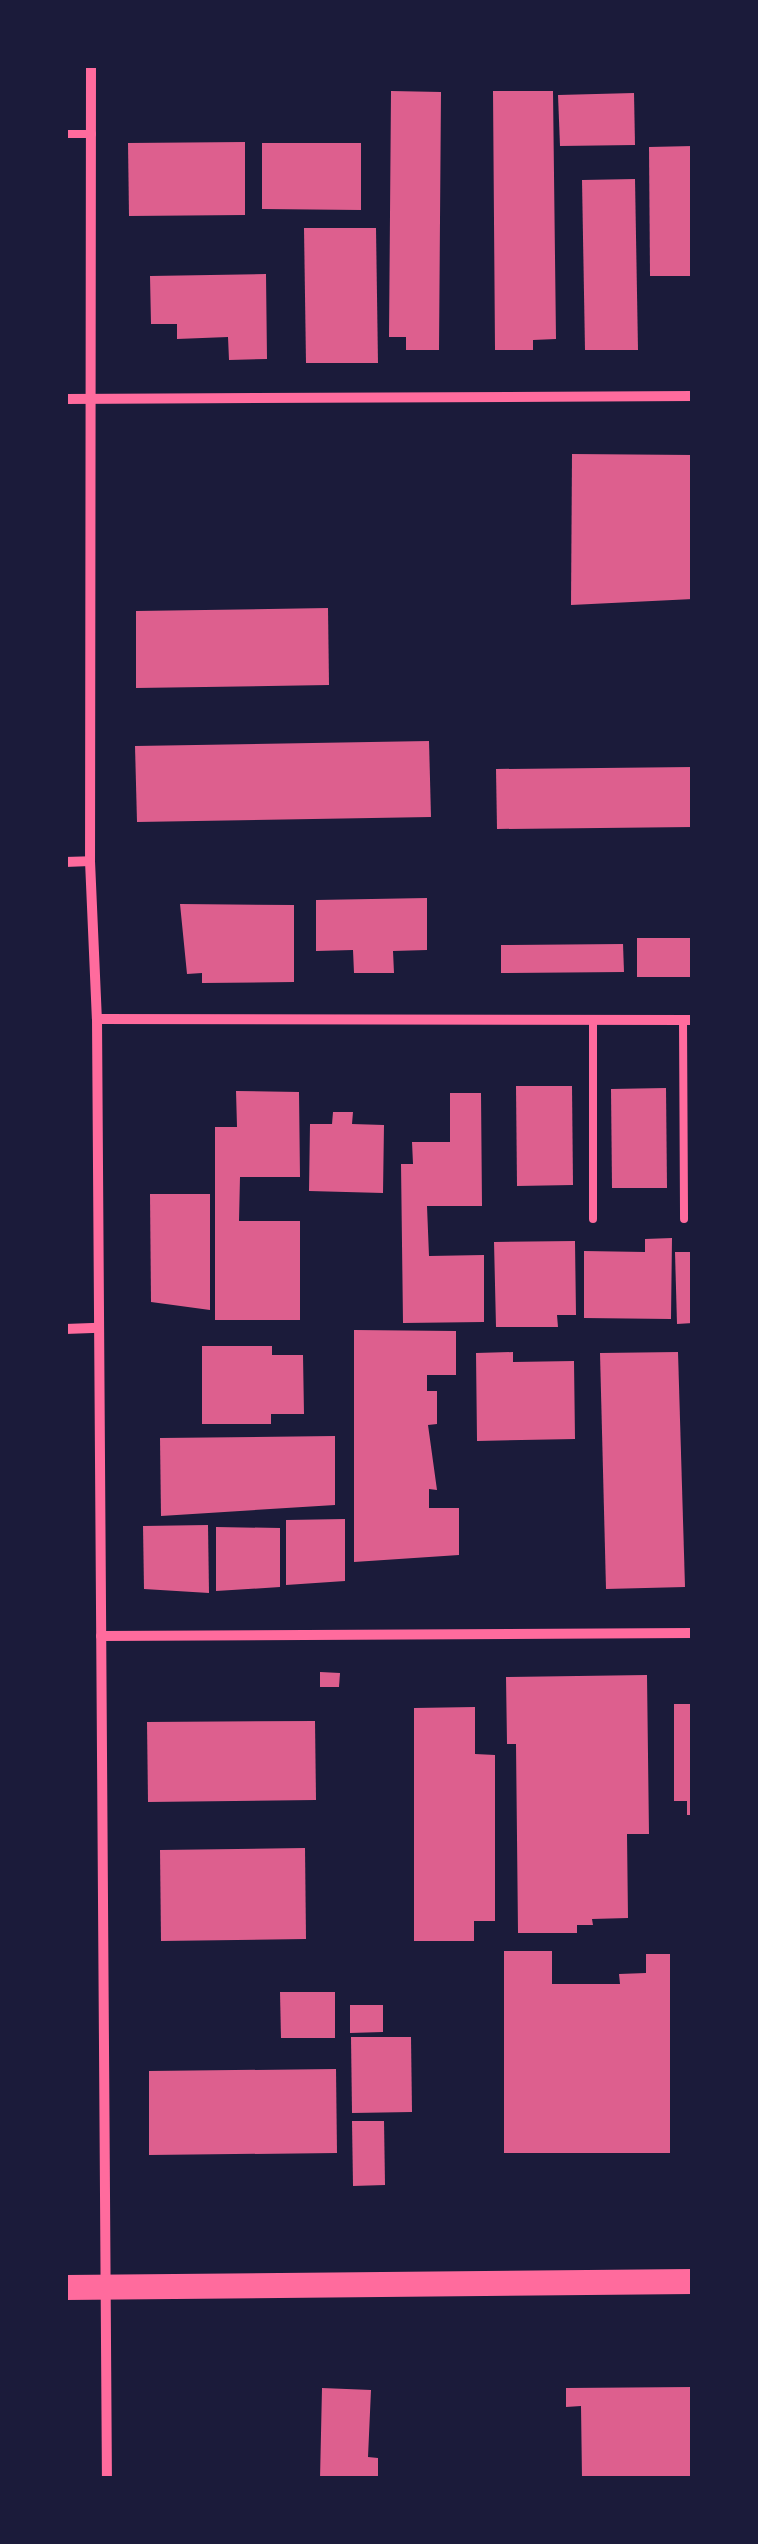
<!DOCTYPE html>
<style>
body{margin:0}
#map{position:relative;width:758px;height:2544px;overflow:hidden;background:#1b1b3a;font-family:"Fira Sans Condensed",sans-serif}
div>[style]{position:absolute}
.building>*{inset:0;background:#dd5f8e}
.service>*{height:8px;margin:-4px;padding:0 4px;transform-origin:4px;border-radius:4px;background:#ff6b9d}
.minor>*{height:10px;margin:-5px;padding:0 5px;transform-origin:5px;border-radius:5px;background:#ff6b9d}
.primary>*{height:25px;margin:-12.5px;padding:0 12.5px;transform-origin:12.5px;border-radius:12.5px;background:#ff6b9d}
span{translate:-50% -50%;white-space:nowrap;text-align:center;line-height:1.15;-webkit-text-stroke:9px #1b1b3a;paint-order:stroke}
.frame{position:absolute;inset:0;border:68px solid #1b1b3a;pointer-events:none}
</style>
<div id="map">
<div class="building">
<div style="clip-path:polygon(391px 91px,441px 92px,439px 350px,406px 350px,406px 337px,389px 337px)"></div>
<div style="clip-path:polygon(493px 91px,553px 91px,556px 339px,533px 340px,533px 350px,495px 350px)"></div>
<div style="clip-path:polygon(634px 93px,635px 145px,560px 146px,558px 95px)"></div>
<div style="clip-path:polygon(245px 142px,245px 215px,129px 216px,128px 143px)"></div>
<div style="clip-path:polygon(262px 143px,361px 143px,361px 210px,262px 209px)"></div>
<div style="clip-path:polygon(693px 146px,693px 276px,650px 276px,649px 147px)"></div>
<div style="clip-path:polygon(635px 179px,638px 350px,585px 350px,582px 180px)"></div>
<div style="clip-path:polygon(304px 228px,376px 228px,378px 363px,306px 363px)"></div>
<div style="clip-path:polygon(266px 274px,267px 359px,229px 360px,228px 337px,177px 339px,177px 324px,151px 324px,150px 276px)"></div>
<div style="clip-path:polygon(572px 454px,693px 455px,693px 599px,571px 605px)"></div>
<div style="clip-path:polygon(328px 608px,329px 685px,136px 688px,136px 611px)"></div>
<div style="clip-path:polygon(429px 741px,431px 817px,137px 822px,135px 746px)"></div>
<div style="clip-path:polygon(693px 767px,693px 827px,497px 829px,496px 769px)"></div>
<div style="clip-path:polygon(427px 898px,427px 950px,393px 951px,394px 973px,354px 973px,353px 950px,316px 951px,316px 900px)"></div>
<div style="clip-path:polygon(180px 904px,294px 905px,294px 982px,202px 983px,202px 973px,187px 974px)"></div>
<div style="clip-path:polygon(637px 938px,693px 938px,693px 977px,637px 977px)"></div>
<div style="clip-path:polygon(623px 944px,624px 972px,501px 973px,501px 945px)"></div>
<div style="clip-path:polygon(516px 1086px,572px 1086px,573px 1185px,517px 1186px)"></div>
<div style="clip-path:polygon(666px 1088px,667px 1188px,612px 1188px,611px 1089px)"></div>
<div style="clip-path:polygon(236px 1091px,299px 1092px,300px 1177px,240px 1177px,239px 1221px,300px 1221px,300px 1320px,215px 1320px,215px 1127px,237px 1127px)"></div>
<div style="clip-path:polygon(450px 1093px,481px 1093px,482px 1206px,427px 1206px,429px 1256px,484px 1255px,484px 1322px,403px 1323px,401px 1164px,413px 1164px,412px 1142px,450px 1142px)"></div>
<div style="clip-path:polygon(333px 1112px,353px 1112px,352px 1124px,384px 1125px,383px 1193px,309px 1191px,310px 1124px,332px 1124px)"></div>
<div style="clip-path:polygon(150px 1194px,210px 1194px,210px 1310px,151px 1302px)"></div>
<div style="clip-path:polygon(672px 1238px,671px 1319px,584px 1318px,584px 1251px,645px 1252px,645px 1239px)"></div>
<div style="clip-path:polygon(575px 1241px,576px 1315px,557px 1315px,558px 1327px,496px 1327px,494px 1242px)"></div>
<div style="clip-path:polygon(675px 1252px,693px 1252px,693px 1323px,677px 1324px)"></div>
<div style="clip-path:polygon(354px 1330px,456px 1331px,456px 1375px,427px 1375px,427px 1391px,437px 1391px,437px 1424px,428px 1425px,437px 1490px,429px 1489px,429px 1508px,459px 1508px,459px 1555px,354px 1562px)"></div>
<div style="clip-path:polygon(202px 1346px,272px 1346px,272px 1355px,303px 1355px,304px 1414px,271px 1414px,271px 1424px,202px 1424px)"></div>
<div style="clip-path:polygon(513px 1352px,513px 1362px,574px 1361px,575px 1439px,477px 1441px,476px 1353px)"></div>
<div style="clip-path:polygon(678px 1352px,685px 1587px,606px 1589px,600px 1353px)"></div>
<div style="clip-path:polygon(335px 1436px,335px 1505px,161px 1516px,160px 1438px)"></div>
<div style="clip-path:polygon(345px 1519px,345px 1581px,286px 1585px,286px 1520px)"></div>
<div style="clip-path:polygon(208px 1525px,209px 1593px,144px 1589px,143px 1526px)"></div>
<div style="clip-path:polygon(216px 1527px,280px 1528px,280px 1587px,216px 1591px)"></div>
<div style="clip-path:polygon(320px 1672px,340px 1673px,339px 1687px,320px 1687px)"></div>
<div style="clip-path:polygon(647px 1675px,649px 1834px,627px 1834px,628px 1918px,592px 1919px,593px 1925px,577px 1925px,577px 1933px,518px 1933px,516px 1744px,507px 1744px,506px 1677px)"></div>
<div style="clip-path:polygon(674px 1704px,693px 1704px,693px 1815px,687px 1815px,687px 1801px,674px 1801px)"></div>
<div style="clip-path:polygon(475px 1707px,475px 1754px,495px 1755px,495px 1921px,474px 1921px,474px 1941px,414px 1941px,414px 1708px)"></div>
<div style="clip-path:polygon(315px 1721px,316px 1800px,148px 1802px,147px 1722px)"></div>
<div style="clip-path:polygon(305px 1848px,306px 1939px,161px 1941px,160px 1850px)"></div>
<div style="clip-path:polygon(504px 1951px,552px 1951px,552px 1984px,620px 1984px,619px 1974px,646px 1973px,646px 1954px,670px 1954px,670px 2153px,504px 2153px)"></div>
<div style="clip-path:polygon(280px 1992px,335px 1992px,335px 2038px,281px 2038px)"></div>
<div style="clip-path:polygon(350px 2005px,383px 2005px,383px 2032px,350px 2033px)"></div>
<div style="clip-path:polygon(351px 2037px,411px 2037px,412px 2112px,352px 2113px)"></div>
<div style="clip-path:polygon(336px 2069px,337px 2153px,149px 2155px,149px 2071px)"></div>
<div style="clip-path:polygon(352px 2121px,384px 2121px,385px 2185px,353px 2186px)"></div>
<div style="clip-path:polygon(693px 2387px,693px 2479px,582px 2479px,581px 2406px,566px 2407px,566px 2388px)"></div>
<div style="clip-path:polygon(322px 2388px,371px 2390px,368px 2457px,378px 2458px,378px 2479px,320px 2479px)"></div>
</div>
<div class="service">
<div style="left:65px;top:134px;width:27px"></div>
<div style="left:683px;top:1020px;width:199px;rotate:89.7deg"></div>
<div style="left:593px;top:1219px;width:199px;rotate:-90deg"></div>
</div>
<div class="minor">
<div style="left:91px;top:65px;width:796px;rotate:90.07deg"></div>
<div style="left:90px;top:861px;width:158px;rotate:87.5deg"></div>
<div style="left:97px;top:1019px;width:1460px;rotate:89.61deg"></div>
<div style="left:65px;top:399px;width:628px;rotate:-0.27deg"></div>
<div style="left:65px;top:862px;width:25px;rotate:-2deg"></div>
<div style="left:97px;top:1019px;width:596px;rotate:0.1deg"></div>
<div style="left:65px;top:1329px;width:34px;rotate:-2deg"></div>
<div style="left:101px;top:1636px;width:592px;rotate:-0.29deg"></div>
</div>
<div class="primary">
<div style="left:65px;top:2287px;width:628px;rotate:-0.55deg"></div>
</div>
<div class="frame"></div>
</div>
